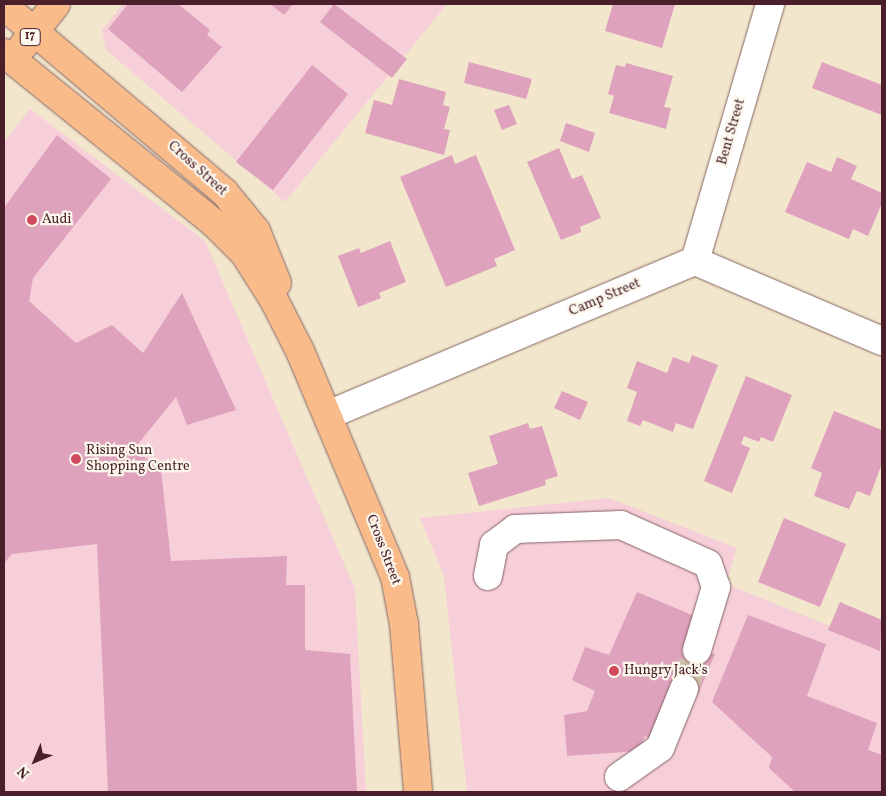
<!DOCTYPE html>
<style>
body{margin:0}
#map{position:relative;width:886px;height:796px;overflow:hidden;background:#f2e6cc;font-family:Vollkorn,serif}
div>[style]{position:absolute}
.built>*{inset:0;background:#f6cfd9}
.building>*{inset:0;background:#dea2bd}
.minor-tunnel>*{height:28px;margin-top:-14px;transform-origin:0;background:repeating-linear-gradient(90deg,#d0beac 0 28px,transparent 0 42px)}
.roads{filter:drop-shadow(0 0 1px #856563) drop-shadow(0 0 1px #856563)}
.minor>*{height:28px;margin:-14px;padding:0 14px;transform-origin:14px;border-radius:14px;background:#fff}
.major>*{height:28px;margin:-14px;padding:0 14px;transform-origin:14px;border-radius:14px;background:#fabb8b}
.dots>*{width:14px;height:14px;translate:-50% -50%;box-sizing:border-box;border:2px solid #fbf7ec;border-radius:50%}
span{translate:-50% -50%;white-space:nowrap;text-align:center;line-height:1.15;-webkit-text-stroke:4.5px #fbf7ec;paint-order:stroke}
.shield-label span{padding:1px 4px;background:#fbf7ec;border:1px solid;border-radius:4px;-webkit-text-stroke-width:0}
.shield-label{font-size:12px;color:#4a1f2b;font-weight:700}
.street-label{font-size:14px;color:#4a1f2b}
.poi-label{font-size:14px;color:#4a1f2b}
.left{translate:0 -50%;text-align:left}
.frame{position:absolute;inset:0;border:5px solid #4a1f2b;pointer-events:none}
.north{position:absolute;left:10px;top:736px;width:50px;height:50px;-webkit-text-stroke:4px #fbf7ec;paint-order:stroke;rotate:225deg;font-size:14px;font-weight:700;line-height:20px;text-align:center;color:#4a1f2b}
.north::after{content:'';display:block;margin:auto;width:18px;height:22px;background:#4a1f2b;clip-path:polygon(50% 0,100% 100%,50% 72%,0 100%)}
</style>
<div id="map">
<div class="built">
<div style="clip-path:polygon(123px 4px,447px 4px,285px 202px,106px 50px,102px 30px)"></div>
<div style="clip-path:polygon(30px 109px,205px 241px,355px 589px,366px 792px,4px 792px,4px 142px)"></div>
<div style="clip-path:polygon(609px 498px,737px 548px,726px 584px,882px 647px,882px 792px,467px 792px,444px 576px,420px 518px)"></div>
</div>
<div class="building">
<div style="clip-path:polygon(128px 4px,178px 4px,210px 30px,207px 35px,222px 47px,182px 92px,108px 29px)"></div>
<div style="clip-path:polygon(270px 4px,293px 4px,284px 15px)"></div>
<div style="clip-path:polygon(334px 4px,407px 59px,392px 78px,320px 22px)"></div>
<div style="clip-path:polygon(613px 4px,675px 4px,662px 48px,605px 31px)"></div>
<div style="clip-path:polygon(469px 62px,532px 79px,526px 99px,464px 83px)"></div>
<div style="clip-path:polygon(822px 62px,882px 85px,882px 115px,812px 88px)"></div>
<div style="clip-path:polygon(626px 63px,673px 76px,664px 107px,671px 108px,666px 129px,609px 113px,614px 96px,608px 94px,616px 65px,625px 67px)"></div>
<div style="clip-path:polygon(312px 65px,348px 94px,273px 190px,236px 162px)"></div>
<div style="clip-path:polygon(399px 79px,446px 92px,443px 105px,450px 107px,444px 129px,450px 130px,444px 155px,365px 133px,374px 100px,392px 105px)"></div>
<div style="clip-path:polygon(509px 105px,517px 124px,502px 130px,494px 110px)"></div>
<div style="clip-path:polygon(566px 123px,595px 133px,589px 152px,560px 141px)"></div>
<div style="clip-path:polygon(57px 135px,111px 179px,33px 278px,29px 301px,76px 343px,112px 325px,143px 353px,182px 293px,236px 410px,187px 425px,176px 397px,134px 449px,161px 470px,171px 561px,287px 556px,286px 585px,305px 585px,305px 650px,350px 654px,357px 792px,108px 792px,97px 544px,12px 554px,4px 563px,4px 208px)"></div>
<div style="clip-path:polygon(559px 148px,572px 179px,582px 175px,601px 218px,580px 227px,581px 232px,561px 240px,527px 162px)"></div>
<div style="clip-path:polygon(452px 155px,455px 164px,476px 155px,515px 250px,494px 259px,497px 266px,446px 287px,400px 177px)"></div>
<div style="clip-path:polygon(837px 157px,857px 166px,851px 179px,882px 193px,882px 203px,868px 236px,853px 229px,849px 239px,785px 212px,807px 162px,831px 172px)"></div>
<div style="clip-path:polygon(390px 241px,406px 282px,379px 293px,381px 298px,358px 307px,338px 256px,359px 248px,361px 253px)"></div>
<div style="clip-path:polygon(692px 355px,718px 365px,693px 429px,676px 423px,673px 432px,643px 420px,640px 426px,627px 421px,637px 392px,627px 388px,637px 361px,667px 373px,673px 357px,689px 363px)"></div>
<div style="clip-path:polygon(746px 376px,792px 395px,773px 442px,761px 437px,759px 442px,744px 436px,741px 444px,750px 448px,732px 493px,704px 481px)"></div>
<div style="clip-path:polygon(562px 391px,588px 402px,580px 420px,554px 408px)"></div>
<div style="clip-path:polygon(834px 411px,882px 430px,882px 463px,870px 496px,857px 491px,849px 509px,814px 496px,822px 473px,811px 468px)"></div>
<div style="clip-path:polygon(528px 423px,530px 429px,542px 426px,558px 476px,545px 480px,546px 485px,479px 506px,468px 473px,498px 464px,489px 436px)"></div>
<div style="clip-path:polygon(784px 518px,846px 544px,820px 607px,758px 582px)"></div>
<div style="clip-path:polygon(637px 592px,697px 617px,697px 650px,715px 654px,698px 695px,684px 689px,651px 739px,645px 736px,639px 751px,567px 756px,564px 715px,587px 711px,595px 691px,572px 680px,585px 647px,609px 655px)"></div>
<div style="clip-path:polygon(840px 602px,882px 620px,880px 651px,828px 630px)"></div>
<div style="clip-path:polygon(748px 615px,826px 644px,807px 696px,877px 723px,868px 750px,882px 755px,882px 792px,795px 792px,769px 768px,772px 757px,712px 702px)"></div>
</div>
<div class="minor-tunnel">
<div style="left:684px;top:689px;width:41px;rotate:-71.6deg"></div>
</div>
<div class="roads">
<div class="minor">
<div style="left:695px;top:261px;width:268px;rotate:-73.7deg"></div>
<div style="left:328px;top:415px;width:398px;rotate:-22.8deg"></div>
<div style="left:695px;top:261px;width:203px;rotate:23.2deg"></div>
<div style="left:488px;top:576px;width:32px;rotate:-79deg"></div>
<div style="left:494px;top:545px;width:26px;rotate:-37deg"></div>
<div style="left:515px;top:529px;width:106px;rotate:-2.2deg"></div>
<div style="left:621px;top:525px;width:95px;rotate:24.1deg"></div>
<div style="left:708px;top:564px;width:24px;rotate:71deg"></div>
<div style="left:716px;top:587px;width:66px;rotate:106.8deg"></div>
<div style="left:619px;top:777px;width:50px;rotate:-35.3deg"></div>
<div style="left:660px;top:748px;width:64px;rotate:-67.9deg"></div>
</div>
<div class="major">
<div style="left:4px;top:6px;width:289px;rotate:40.2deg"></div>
<div style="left:225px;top:193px;width:49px;rotate:50.8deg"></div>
<div style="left:256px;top:231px;width:56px;rotate:68deg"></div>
<div style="left:23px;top:46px;width:53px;rotate:-51.8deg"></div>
<div style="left:4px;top:53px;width:270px;rotate:39deg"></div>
<div style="left:214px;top:223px;width:44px;rotate:45deg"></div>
<div style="left:245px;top:254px;width:54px;rotate:57.8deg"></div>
<div style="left:274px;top:300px;width:57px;rotate:63deg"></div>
<div style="left:300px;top:351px;width:245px;rotate:67.2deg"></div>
<div style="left:395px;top:577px;width:48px;rotate:79.2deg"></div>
<div style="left:404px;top:624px;width:169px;rotate:85.2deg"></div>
</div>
</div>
<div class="dots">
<div style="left:32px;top:220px;background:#d1495b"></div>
<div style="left:76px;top:459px;background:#d1495b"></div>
<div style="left:614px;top:671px;background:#d1495b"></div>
</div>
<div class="shield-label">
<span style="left:30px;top:37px">17</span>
</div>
<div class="street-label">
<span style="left:732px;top:132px;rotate:-74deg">Bent Street</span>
<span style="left:197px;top:169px;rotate:42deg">Cross Street</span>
<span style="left:605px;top:298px;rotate:-23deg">Camp Street</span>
<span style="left:383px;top:550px;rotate:69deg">Cross Street</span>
</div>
<div class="poi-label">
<span class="left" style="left:42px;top:220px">Audi</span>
<span class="left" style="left:86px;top:459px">Rising Sun<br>Shopping Centre</span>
<span class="left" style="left:624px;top:671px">Hungry Jack's</span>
</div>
<div class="frame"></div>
<div class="north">N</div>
</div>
